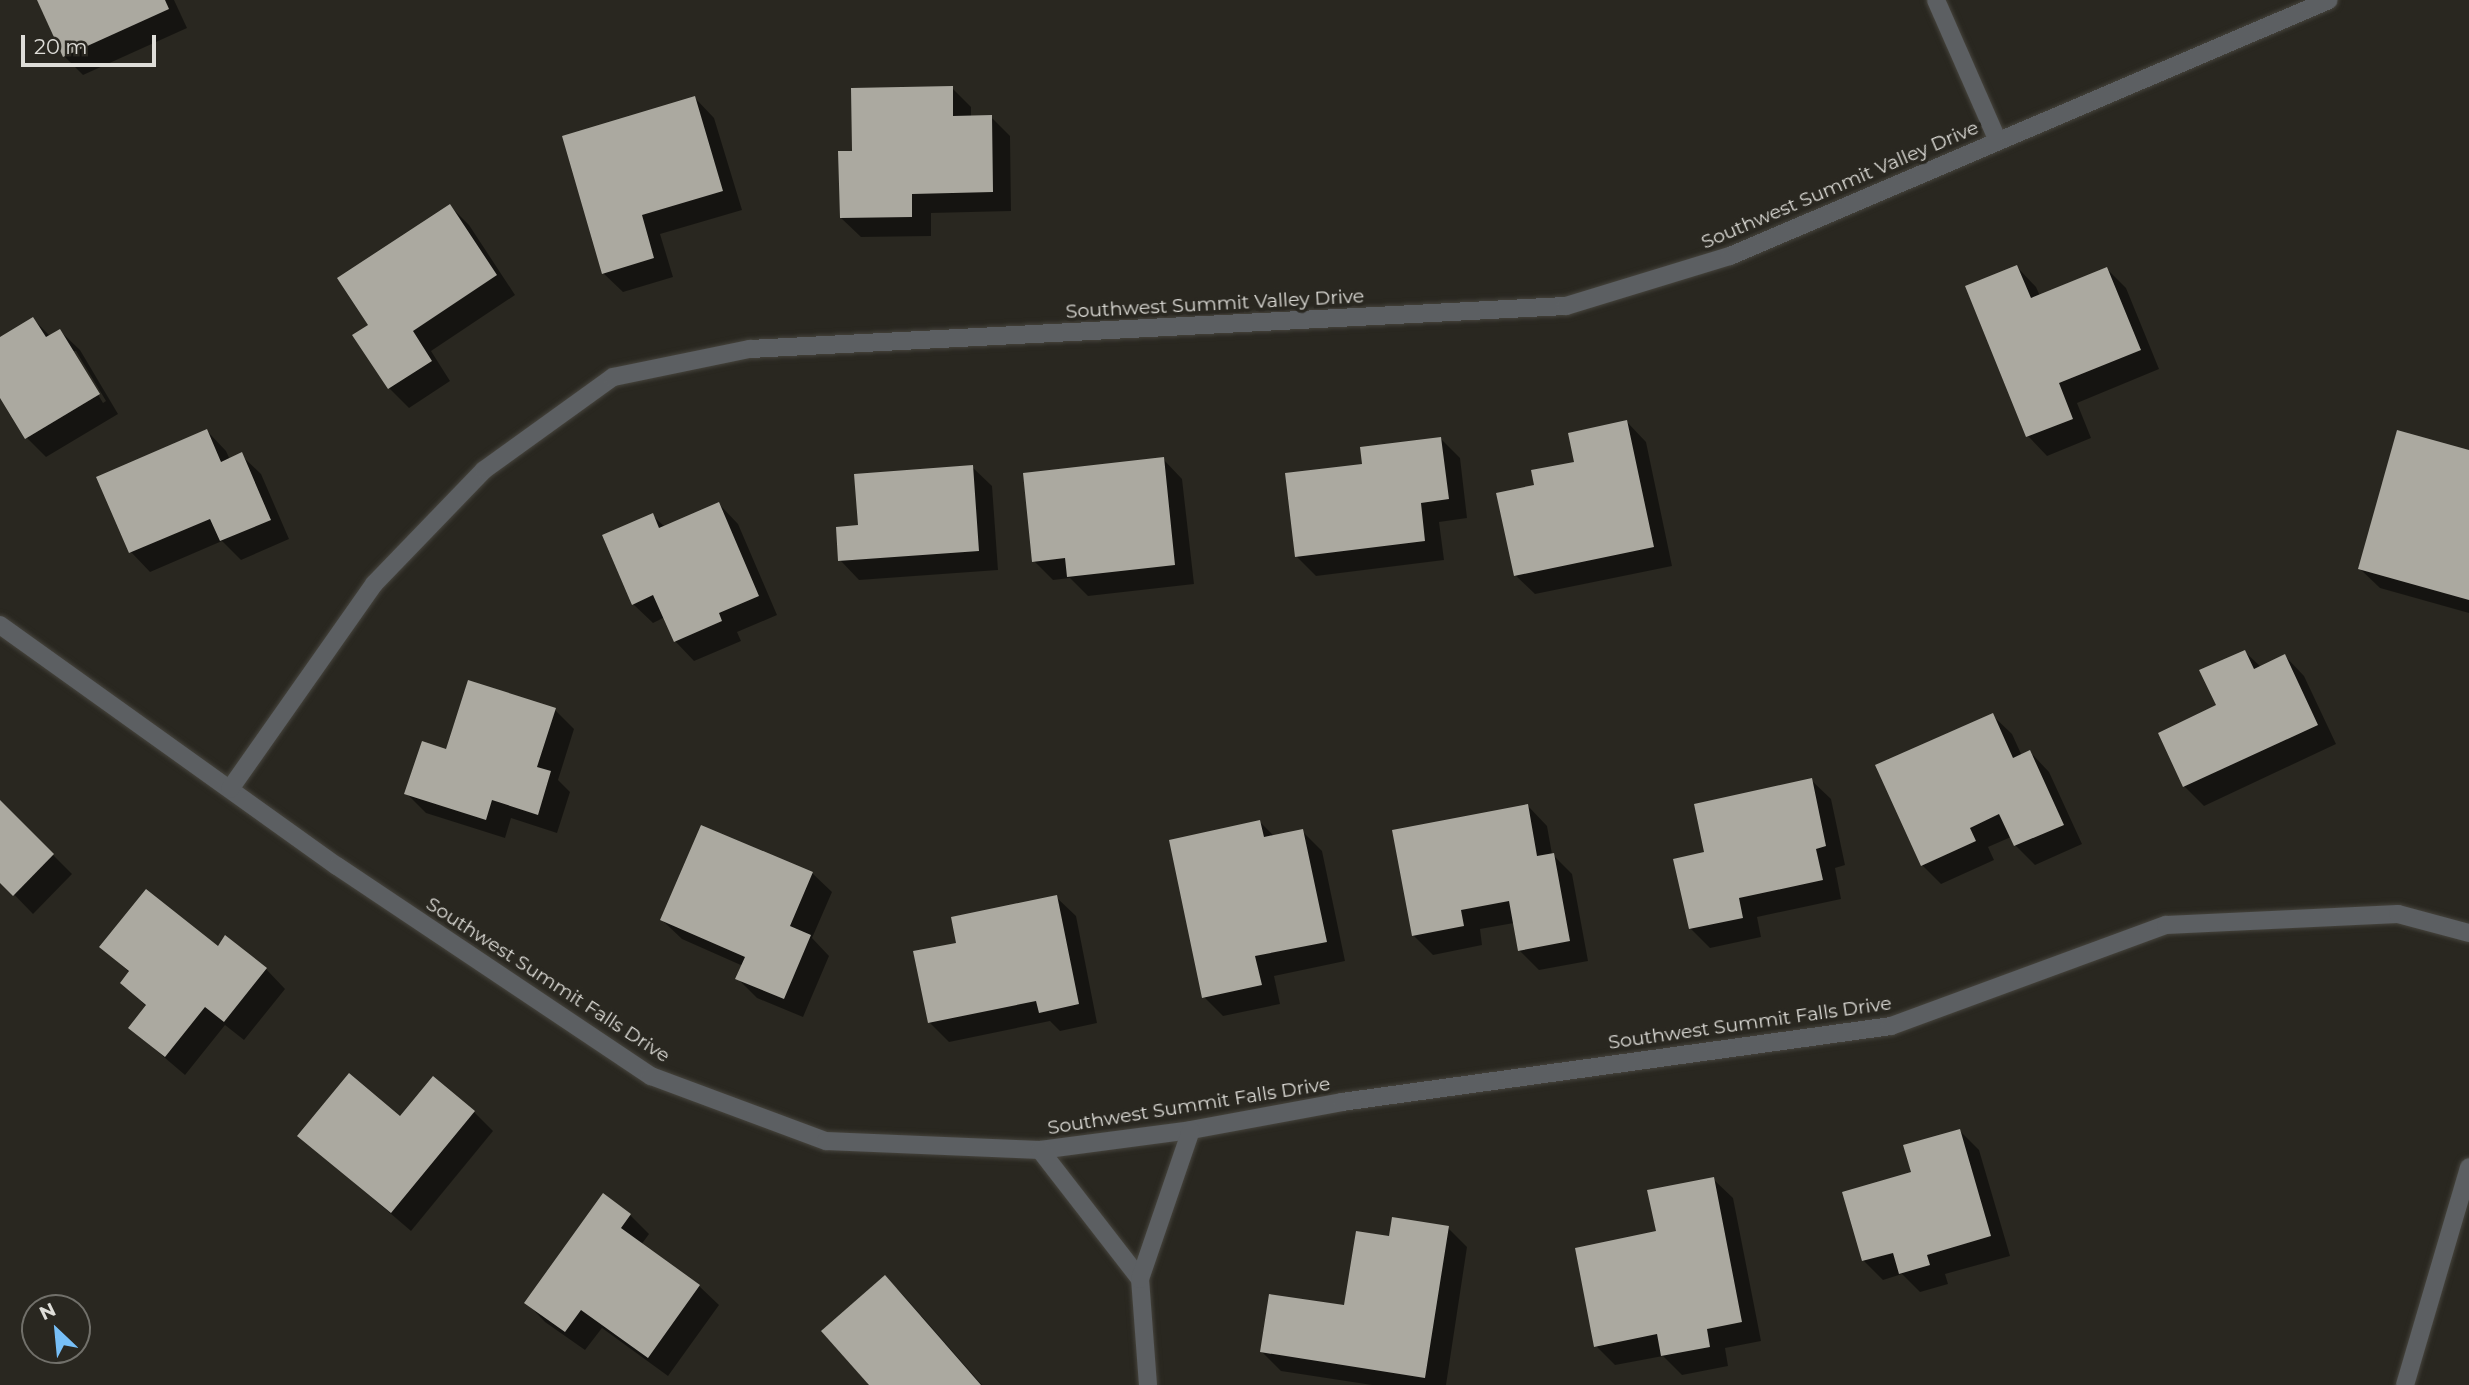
<!DOCTYPE html>
<style>
body{margin:0}
#map{position:relative;width:2469px;height:1385px;overflow:hidden;background:#292720;font-family:Montserrat,sans-serif}
div>[style]{position:absolute}
.shadow>*{inset:0;background:#0007}
.building>*{inset:0;background:#aba9a0}
.roads{filter:drop-shadow(0 0 2px #46443d) drop-shadow(0 0 2px #46443d)}
.minor>*{height:18px;margin:-9px;padding:0 9px;transform-origin:9px;border-radius:9px;background:#5c5f62}
span{translate:-50% -50%;white-space:nowrap;text-align:center;line-height:1.15;-webkit-text-stroke:7px #292720;paint-order:stroke}
.street-label{font-size:19px;color:#deddd8}
.north{position:absolute;left:21px;top:1294px;width:70px;height:70px;box-sizing:border-box;background:#292720;border:2px solid #71706a;border-radius:50%;rotate:334deg;font-size:19px;font-weight:700;line-height:28px;text-align:center;color:#deddd8}
.north::after{content:'';display:block;margin:auto;width:24px;height:32px;background:#77bff7;clip-path:polygon(50% 0,100% 100%,50% 72%,0 100%)}
.scale{position:absolute;left:21px;top:35px;width:135px;height:32px;box-sizing:border-box;border:4px solid #deddd8;border-top:0;padding-left:9px;font-size:21px;line-height:24px;white-space:nowrap;color:#deddd8;-webkit-text-stroke:5px #292720;paint-order:stroke}
</style>
<div id="map">
<div class="shadow">
<div style="clip-path:polygon(39px 0,174px 0,187px 28px,83px 75px,64px 56px)"></div>
<div style="clip-path:polygon(952px 88px,971px 107px,971px 118px,991px 117px,1010px 136px,1011px 211px,931px 213px,931px 236px,861px 237px,841px 218px,854px 152px)"></div>
<div style="clip-path:polygon(695px 98px,714px 118px,742px 210px,660px 234px,673px 277px,623px 292px,603px 273px)"></div>
<div style="clip-path:polygon(450px 206px,469px 225px,515px 295px,431px 351px,450px 381px,409px 408px,389px 388px,354px 336px,370px 325px)"></div>
<div style="clip-path:polygon(2017px 267px,2036px 287px,2040px 296px,2107px 269px,2126px 288px,2159px 369px,2077px 403px,2091px 438px,2047px 456px,2028px 436px)"></div>
<div style="clip-path:polygon(evenodd,33px 319px,51px 337px,60px 331px,80px 350px,118px 414px,46px 457px,27px 438px,0 397px,0 339px,33px 319px,72px 351px,76px 351px,106px 401px,103px 403px,72px 351px)"></div>
<div style="clip-path:polygon(1627px 422px,1646px 442px,1672px 566px,1535px 594px,1515px 575px,1536px 486px,1576px 463px)"></div>
<div style="clip-path:polygon(207px 431px,226px 451px,230px 460px,241px 455px,261px 474px,289px 539px,241px 560px,222px 541px,150px 572px,131px 552px)"></div>
<div style="clip-path:polygon(1441px 439px,1460px 458px,1467px 518px,1439px 522px,1444px 560px,1316px 576px,1297px 557px,1364px 466px)"></div>
<div style="clip-path:polygon(2469px 451px,2469px 613px,2380px 588px,2360px 569px)"></div>
<div style="clip-path:polygon(1163px 459px,1182px 479px,1194px 584px,1088px 596px,1070px 578px,1053px 580px,1034px 561px)"></div>
<div style="clip-path:polygon(972px 467px,992px 486px,998px 570px,859px 580px,840px 560px,860px 527px)"></div>
<div style="clip-path:polygon(719px 504px,738px 524px,777px 615px,737px 632px,741px 641px,694px 661px,675px 641px,665px 617px,653px 623px,633px 604px,652px 515px,665px 527px)"></div>
<div style="clip-path:polygon(2245px 652px,2261px 667px,2285px 656px,2304px 676px,2336px 744px,2204px 806px,2184px 786px)"></div>
<div style="clip-path:polygon(555px 710px,574px 729px,558px 780px,570px 792px,557px 833px,511px 818px,505px 838px,426px 813px,406px 793px,447px 752px)"></div>
<div style="clip-path:polygon(1992px 715px,2012px 734px,2022px 756px,2030px 752px,2049px 772px,2082px 844px,2035px 865px,2015px 845px,2011px 837px,1988px 847px,1994px 860px,1941px 884px,1922px 865px)"></div>
<div style="clip-path:polygon(1811px 780px,1831px 799px,1845px 865px,1835px 868px,1841px 899px,1757px 917px,1761px 937px,1710px 948px,1690px 928px,1707px 854px)"></div>
<div style="clip-path:polygon(0 802px,72px 874px,33px 914px,0 880px)"></div>
<div style="clip-path:polygon(1528px 806px,1547px 826px,1552px 854px,1572px 874px,1588px 961px,1539px 970px,1519px 950px,1514px 923px,1480px 929px,1482px 945px,1433px 955px,1413px 935px)"></div>
<div style="clip-path:polygon(1260px 822px,1275px 837px,1302px 831px,1322px 851px,1345px 961px,1274px 976px,1280px 1004px,1223px 1016px,1204px 997px)"></div>
<div style="clip-path:polygon(812px 873px,832px 892px,812px 938px,829px 956px,803px 1017px,757px 998px,737px 978px,743px 966px,682px 939px,662px 920px)"></div>
<div style="clip-path:polygon(1056px 897px,1076px 916px,1097px 1023px,1060px 1031px,1050px 1021px,949px 1042px,929px 1022px,958px 944px)"></div>
<div style="clip-path:polygon(102px 947px,266px 969px,285px 989px,244px 1040px,225px 1025px,185px 1075px,130px 1028px,147px 1007px,122px 983px,130px 973px)"></div>
<div style="clip-path:polygon(474px 1112px,493px 1131px,411px 1231px,300px 1136px,400px 1118px)"></div>
<div style="clip-path:polygon(1960px 1131px,1979px 1150px,2010px 1256px,1945px 1274px,1948px 1284px,1920px 1292px,1902px 1274px,1883px 1280px,1863px 1260px)"></div>
<div style="clip-path:polygon(1713px 1179px,1733px 1198px,1761px 1341px,1725px 1348px,1728px 1366px,1682px 1375px,1663px 1356px,1615px 1365px,1596px 1346px,1658px 1232px)"></div>
<div style="clip-path:polygon(630px 1215px,649px 1234px,641px 1245px,699px 1286px,719px 1305px,668px 1376px,602px 1328px,585px 1350px,545px 1322px,526px 1302px)"></div>
<div style="clip-path:polygon(1448px 1228px,1467px 1247px,1446px 1385px,1372px 1385px,1281px 1371px,1262px 1352px,1346px 1307px,1390px 1238px)"></div>
<div style="clip-path:polygon(885px 1277px,904px 1296px,982px 1385px,871px 1385px)"></div>
</div>
<div class="building">
<div style="clip-path:polygon(37px 0,165px 0,169px 9px,63px 57px)"></div>
<div style="clip-path:polygon(953px 86px,953px 116px,992px 115px,993px 192px,912px 194px,912px 217px,840px 218px,838px 151px,852px 151px,851px 88px)"></div>
<div style="clip-path:polygon(695px 96px,723px 191px,642px 215px,654px 258px,602px 274px,562px 136px)"></div>
<div style="clip-path:polygon(450px 204px,497px 275px,413px 331px,432px 361px,388px 389px,352px 335px,368px 325px,337px 278px)"></div>
<div style="clip-path:polygon(2017px 265px,2031px 298px,2107px 267px,2141px 350px,2059px 383px,2073px 419px,2026px 437px,1965px 286px)"></div>
<div style="clip-path:polygon(33px 317px,46px 337px,60px 329px,100px 394px,25px 439px,0 398px,0 337px)"></div>
<div style="clip-path:polygon(1627px 420px,1654px 547px,1514px 576px,1496px 493px,1534px 485px,1531px 470px,1574px 462px,1568px 433px)"></div>
<div style="clip-path:polygon(207px 429px,221px 462px,242px 452px,271px 520px,220px 541px,210px 519px,129px 553px,96px 477px)"></div>
<div style="clip-path:polygon(2397px 430px,2469px 450px,2469px 600px,2358px 569px)"></div>
<div style="clip-path:polygon(1441px 437px,1449px 499px,1421px 503px,1425px 541px,1295px 557px,1285px 473px,1362px 464px,1360px 447px)"></div>
<div style="clip-path:polygon(1164px 457px,1175px 565px,1067px 577px,1065px 558px,1032px 562px,1023px 473px)"></div>
<div style="clip-path:polygon(973px 465px,979px 551px,838px 561px,836px 527px,858px 525px,854px 474px)"></div>
<div style="clip-path:polygon(719px 502px,759px 596px,719px 613px,722px 621px,674px 642px,653px 595px,632px 605px,602px 535px,653px 513px,659px 528px)"></div>
<div style="clip-path:polygon(2245px 650px,2254px 669px,2285px 654px,2318px 725px,2183px 787px,2158px 733px,2216px 705px,2199px 670px)"></div>
<div style="clip-path:polygon(468px 680px,556px 708px,537px 767px,551px 771px,538px 815px,492px 800px,486px 820px,404px 794px,422px 741px,446px 749px)"></div>
<div style="clip-path:polygon(1993px 713px,2013px 758px,2030px 750px,2064px 825px,2014px 846px,1999px 814px,1970px 828px,1976px 841px,1921px 866px,1875px 765px)"></div>
<div style="clip-path:polygon(1812px 778px,1826px 846px,1816px 849px,1823px 880px,1739px 898px,1743px 918px,1689px 929px,1673px 859px,1704px 852px,1694px 804px)"></div>
<div style="clip-path:polygon(0 800px,54px 854px,13px 896px,0 883px)"></div>
<div style="clip-path:polygon(1528px 804px,1537px 856px,1554px 853px,1570px 941px,1518px 951px,1509px 901px,1461px 910px,1464px 926px,1412px 936px,1392px 830px)"></div>
<div style="clip-path:polygon(1260px 820px,1264px 837px,1303px 829px,1327px 942px,1255px 956px,1262px 985px,1202px 998px,1169px 840px)"></div>
<div style="clip-path:polygon(701px 825px,813px 872px,790px 926px,811px 935px,784px 999px,735px 979px,745px 957px,660px 920px)"></div>
<div style="clip-path:polygon(146px 889px,218px 946px,225px 935px,267px 968px,224px 1022px,205px 1007px,165px 1057px,128px 1028px,146px 1005px,120px 983px,129px 971px,99px 947px)"></div>
<div style="clip-path:polygon(1057px 895px,1079px 1004px,1039px 1013px,1036px 1001px,928px 1023px,913px 951px,956px 943px,951px 917px)"></div>
<div style="clip-path:polygon(349px 1073px,400px 1116px,433px 1076px,475px 1111px,391px 1213px,297px 1136px)"></div>
<div style="clip-path:polygon(1960px 1129px,1991px 1236px,1927px 1255px,1930px 1265px,1899px 1274px,1893px 1253px,1862px 1261px,1842px 1192px,1911px 1172px,1903px 1145px)"></div>
<div style="clip-path:polygon(1714px 1177px,1742px 1322px,1707px 1329px,1710px 1347px,1661px 1356px,1657px 1334px,1594px 1347px,1575px 1248px,1656px 1231px,1647px 1190px)"></div>
<div style="clip-path:polygon(603px 1193px,631px 1214px,621px 1228px,700px 1285px,648px 1358px,581px 1310px,565px 1332px,524px 1303px)"></div>
<div style="clip-path:polygon(1392px 1217px,1449px 1226px,1425px 1378px,1260px 1352px,1269px 1294px,1344px 1305px,1356px 1231px,1389px 1236px)"></div>
<div style="clip-path:polygon(885px 1275px,981px 1385px,869px 1385px,821px 1331px)"></div>
</div>
<div class="roads">
<div class="minor">
<div style="left:1936px;top:0;width:154px;rotate:66.3deg"></div>
<div style="left:0;top:625px;width:414px;rotate:35.6deg"></div>
<div style="left:337px;top:866px;width:378px;rotate:33.8deg"></div>
<div style="left:651px;top:1076px;width:187px;rotate:20.4deg"></div>
<div style="left:826px;top:1141px;width:214px;rotate:2.4deg"></div>
<div style="left:1040px;top:1150px;width:152px;rotate:-7.5deg"></div>
<div style="left:1191px;top:1130px;width:154px;rotate:-10.5deg"></div>
<div style="left:1342px;top:1102px;width:554px;rotate:-7.88deg"></div>
<div style="left:1891px;top:1026px;width:293px;rotate:-20.2deg"></div>
<div style="left:2166px;top:925px;width:232px;rotate:-2.7deg"></div>
<div style="left:2398px;top:914px;width:73px;rotate:15deg"></div>
<div style="left:230px;top:789px;width:251px;rotate:-54.9deg"></div>
<div style="left:374px;top:584px;width:158px;rotate:-46deg"></div>
<div style="left:484px;top:470px;width:159px;rotate:-35.8deg"></div>
<div style="left:613px;top:377px;width:140px;rotate:-11.6deg"></div>
<div style="left:750px;top:349px;width:817px;rotate:-3.02deg"></div>
<div style="left:1566px;top:306px;width:171px;rotate:-17deg"></div>
<div style="left:1730px;top:256px;width:651px;rotate:-23.14deg"></div>
<div style="left:1040px;top:1150px;width:163px;rotate:52.2deg"></div>
<div style="left:1148px;top:1385px;width:106px;rotate:-94.3deg"></div>
<div style="left:1140px;top:1279px;width:157px;rotate:-71.1deg"></div>
<div style="left:2405px;top:1385px;width:227px;rotate:-73.6deg"></div>
</div>
</div>
<div class="street-label">
<span style="left:1840px;top:185px;rotate:-23deg">Southwest Summit Valley Drive</span>
<span style="left:1215px;top:304px;rotate:-3deg">Southwest Summit Valley Drive</span>
<span style="left:548px;top:980px;rotate:33deg">Southwest Summit Falls Drive</span>
<span style="left:1750px;top:1023px;rotate:-8deg">Southwest Summit Falls Drive</span>
<span style="left:1189px;top:1106px;rotate:-9deg">Southwest Summit Falls Drive</span>
</div>
<div class="north">N</div>
<div class="scale">20 m</div>
</div>
